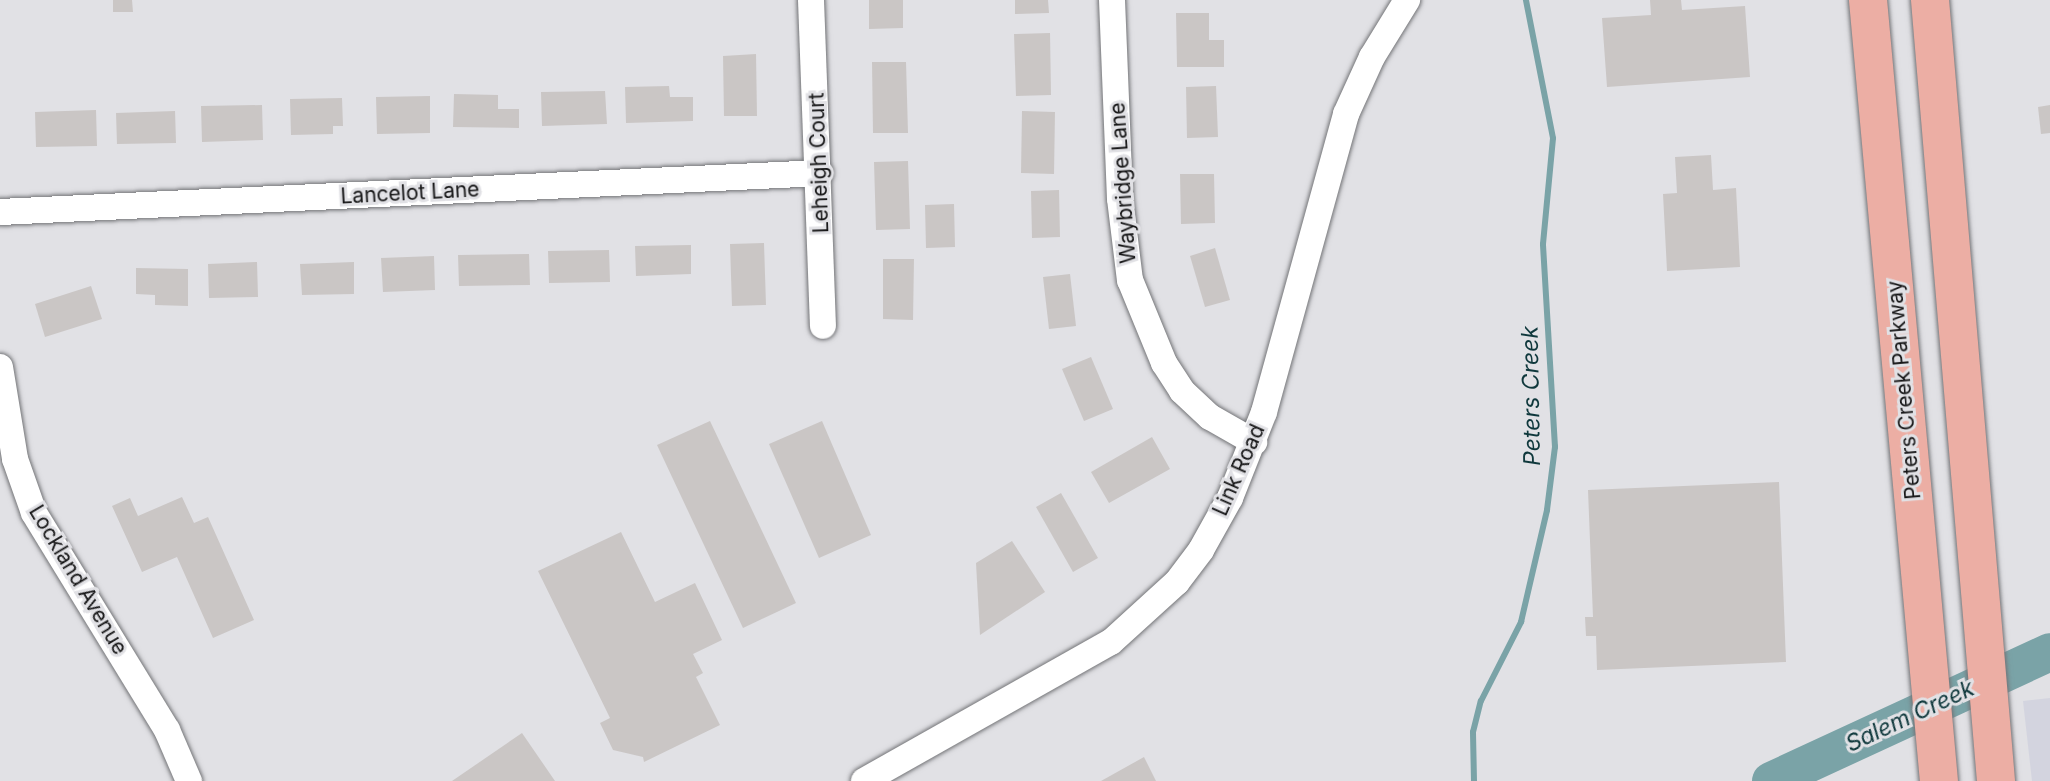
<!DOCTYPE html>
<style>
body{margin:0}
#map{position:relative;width:2050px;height:781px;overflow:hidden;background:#e1e1e5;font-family:Inter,sans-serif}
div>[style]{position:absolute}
.built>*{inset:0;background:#d3d4df}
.stream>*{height:6px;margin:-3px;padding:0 3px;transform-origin:3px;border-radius:3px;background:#7aa3a7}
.river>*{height:38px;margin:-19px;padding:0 19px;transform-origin:19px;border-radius:19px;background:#7aa3a7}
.building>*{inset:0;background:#cac6c5}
.roads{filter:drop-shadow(0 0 2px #737477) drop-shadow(0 0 2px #737477)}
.street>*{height:26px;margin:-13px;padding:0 13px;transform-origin:13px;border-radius:13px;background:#fff}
.primary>*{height:38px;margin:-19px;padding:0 19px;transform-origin:19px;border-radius:19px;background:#ecaea4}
span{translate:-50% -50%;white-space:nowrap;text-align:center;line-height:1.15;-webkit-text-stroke:6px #e1e1e5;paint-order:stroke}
.street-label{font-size:21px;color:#151516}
.water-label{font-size:23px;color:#0f383c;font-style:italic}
</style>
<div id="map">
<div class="built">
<div style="clip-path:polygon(2050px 698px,2050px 781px,2032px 781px,2023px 701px)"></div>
</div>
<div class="stream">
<div style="left:1474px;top:781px;width:49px;rotate:-91.2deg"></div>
<div style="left:1473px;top:732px;width:32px;rotate:-76deg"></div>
<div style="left:1481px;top:701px;width:89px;rotate:-63.1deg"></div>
<div style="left:1521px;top:622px;width:115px;rotate:-76.9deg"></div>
<div style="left:1547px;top:510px;width:64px;rotate:-82.8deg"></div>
<div style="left:1555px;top:447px;width:203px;rotate:-93.4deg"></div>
<div style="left:1543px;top:244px;width:106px;rotate:-84.6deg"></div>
<div style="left:1553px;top:138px;width:141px;rotate:-101.1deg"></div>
</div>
<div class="river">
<div style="left:1771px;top:781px;width:307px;rotate:-24.8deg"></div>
</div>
<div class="building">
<div style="clip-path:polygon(113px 0,132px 0,133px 12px,113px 12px)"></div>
<div style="clip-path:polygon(869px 0,903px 0,903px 28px,869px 29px)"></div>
<div style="clip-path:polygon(1015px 0,1048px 0,1049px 13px,1015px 14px)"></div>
<div style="clip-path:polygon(1650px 0,1681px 0,1682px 10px,1745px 6px,1750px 77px,1607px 87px,1602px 18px,1651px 15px)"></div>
<div style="clip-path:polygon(1176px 13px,1209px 13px,1209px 40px,1224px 40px,1224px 67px,1177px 67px)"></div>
<div style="clip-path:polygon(1050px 33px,1051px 95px,1016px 96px,1014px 34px)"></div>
<div style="clip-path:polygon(756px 54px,757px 116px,724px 116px,723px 56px)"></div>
<div style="clip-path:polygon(872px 62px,906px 62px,908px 133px,873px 133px)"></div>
<div style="clip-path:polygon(669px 86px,670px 97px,693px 97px,693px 121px,626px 123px,625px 87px)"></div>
<div style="clip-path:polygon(1216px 86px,1218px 137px,1187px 138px,1186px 87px)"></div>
<div style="clip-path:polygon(605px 91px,607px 124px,542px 126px,541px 92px)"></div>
<div style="clip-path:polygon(454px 94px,498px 95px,498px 109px,519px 109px,519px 128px,453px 127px)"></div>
<div style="clip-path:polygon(430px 96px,430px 133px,377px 134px,376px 97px)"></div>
<div style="clip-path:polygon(342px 98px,343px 126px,333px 126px,333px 134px,291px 135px,290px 99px)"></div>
<div style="clip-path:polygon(262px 105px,263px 140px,202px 142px,201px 106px)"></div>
<div style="clip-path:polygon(2050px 105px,2050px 133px,2041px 134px,2038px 107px)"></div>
<div style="clip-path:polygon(96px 110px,97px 146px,36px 147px,35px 112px)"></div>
<div style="clip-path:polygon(175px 111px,176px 143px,117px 144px,116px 113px)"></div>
<div style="clip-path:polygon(1022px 111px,1055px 112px,1054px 174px,1021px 173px)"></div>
<div style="clip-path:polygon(1711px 155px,1713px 190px,1736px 188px,1740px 267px,1667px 271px,1663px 194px,1677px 193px,1675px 157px)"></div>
<div style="clip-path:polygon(908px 161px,910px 229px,876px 230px,874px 162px)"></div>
<div style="clip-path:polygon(1180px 174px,1214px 174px,1215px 223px,1181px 224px)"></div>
<div style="clip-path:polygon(1059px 190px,1060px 237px,1032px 238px,1031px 191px)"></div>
<div style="clip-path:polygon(954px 204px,955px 247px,926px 248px,925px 205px)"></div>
<div style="clip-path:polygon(764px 243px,766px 305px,732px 306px,730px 244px)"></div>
<div style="clip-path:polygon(691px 245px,691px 274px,636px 276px,635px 246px)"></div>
<div style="clip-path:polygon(1215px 248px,1230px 300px,1205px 307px,1190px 256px)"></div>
<div style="clip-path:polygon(609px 250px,610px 282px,549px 283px,548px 251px)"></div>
<div style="clip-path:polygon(529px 254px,530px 285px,459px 286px,458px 255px)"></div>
<div style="clip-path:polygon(434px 256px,435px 290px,383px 292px,381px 258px)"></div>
<div style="clip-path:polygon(883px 259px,914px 259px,913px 320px,883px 319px)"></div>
<div style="clip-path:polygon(257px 262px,258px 297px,209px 298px,208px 264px)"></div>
<div style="clip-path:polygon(354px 262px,354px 294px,302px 295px,300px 264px)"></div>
<div style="clip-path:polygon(136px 268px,188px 269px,188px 306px,155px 305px,155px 295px,136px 294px)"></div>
<div style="clip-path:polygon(1070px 274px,1076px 326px,1049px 329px,1043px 277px)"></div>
<div style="clip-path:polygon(91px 286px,102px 319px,45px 337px,35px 304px)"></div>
<div style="clip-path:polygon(1091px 357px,1113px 409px,1084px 421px,1062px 369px)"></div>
<div style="clip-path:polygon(710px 421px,796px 603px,743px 628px,657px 445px)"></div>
<div style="clip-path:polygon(822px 421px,871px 535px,819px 558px,769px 444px)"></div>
<div style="clip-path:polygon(1152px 437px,1170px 469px,1109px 503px,1091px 472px)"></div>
<div style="clip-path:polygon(1779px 482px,1786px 662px,1597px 670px,1596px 636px,1586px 636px,1585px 617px,1593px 617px,1588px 490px)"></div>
<div style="clip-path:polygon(1061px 493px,1098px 558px,1073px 572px,1036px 507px)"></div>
<div style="clip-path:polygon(182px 497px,194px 523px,208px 517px,254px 620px,213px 638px,177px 557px,142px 572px,112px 506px,130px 498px,138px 516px)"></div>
<div style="clip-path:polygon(621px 532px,655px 602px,695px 583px,722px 640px,693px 654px,703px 673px,696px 677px,720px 725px,644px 762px,643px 757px,613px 750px,600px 723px,610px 718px,538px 571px)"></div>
<div style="clip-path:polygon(1012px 541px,1045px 592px,980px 635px,976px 563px)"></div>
<div style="clip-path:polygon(522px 733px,555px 781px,452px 781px)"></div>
<div style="clip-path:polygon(1144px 757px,1156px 781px,1101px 781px)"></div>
</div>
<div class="roads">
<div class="street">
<div style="left:811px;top:0;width:326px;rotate:87.9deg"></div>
<div style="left:1112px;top:0;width:199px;rotate:87.7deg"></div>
<div style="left:1120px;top:199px;width:82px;rotate:83deg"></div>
<div style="left:1130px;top:280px;width:90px;rotate:67.7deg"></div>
<div style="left:1164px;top:363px;width:33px;rotate:57deg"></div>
<div style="left:1182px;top:391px;width:38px;rotate:43deg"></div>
<div style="left:1210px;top:417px;width:51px;rotate:29.6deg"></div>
<div style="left:0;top:212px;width:821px;rotate:-2.72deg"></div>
<div style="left:0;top:367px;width:93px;rotate:80.7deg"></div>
<div style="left:15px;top:459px;width:57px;rotate:70.6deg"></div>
<div style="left:34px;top:513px;width:255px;rotate:58.5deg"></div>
<div style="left:167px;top:730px;width:56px;rotate:66.7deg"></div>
<div style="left:864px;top:781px;width:283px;rotate:-29.4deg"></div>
<div style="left:1111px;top:642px;width:89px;rotate:-42.3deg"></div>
<div style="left:1177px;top:582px;width:40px;rotate:-53deg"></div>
<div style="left:1201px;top:550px;width:60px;rotate:-60.9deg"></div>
<div style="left:1230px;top:498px;width:92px;rotate:-68.4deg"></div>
<div style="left:1264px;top:412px;width:309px;rotate:-74.6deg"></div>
<div style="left:1346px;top:114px;width:63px;rotate:-65.5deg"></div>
<div style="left:1372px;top:57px;width:67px;rotate:-58.4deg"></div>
</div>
<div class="primary">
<div style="left:1868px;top:0;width:784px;rotate:84.81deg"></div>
<div style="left:1930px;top:0;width:784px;rotate:85.17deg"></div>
</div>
</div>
<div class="street-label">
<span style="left:819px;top:163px;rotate:-92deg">Leheigh Court</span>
<span style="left:1123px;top:183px;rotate:-94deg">Waybridge Lane</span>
<span style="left:410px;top:193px;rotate:-3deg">Lancelot Lane</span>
<span style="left:1904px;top:390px;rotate:-95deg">Peters Creek Parkway</span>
<span style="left:1239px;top:470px;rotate:-66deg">Link Road</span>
<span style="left:78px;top:580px;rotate:59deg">Lockland Avenue</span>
</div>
<div class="water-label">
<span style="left:1531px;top:396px;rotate:-91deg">Peters Creek</span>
<span style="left:1910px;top:716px;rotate:-25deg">Salem Creek</span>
</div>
</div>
